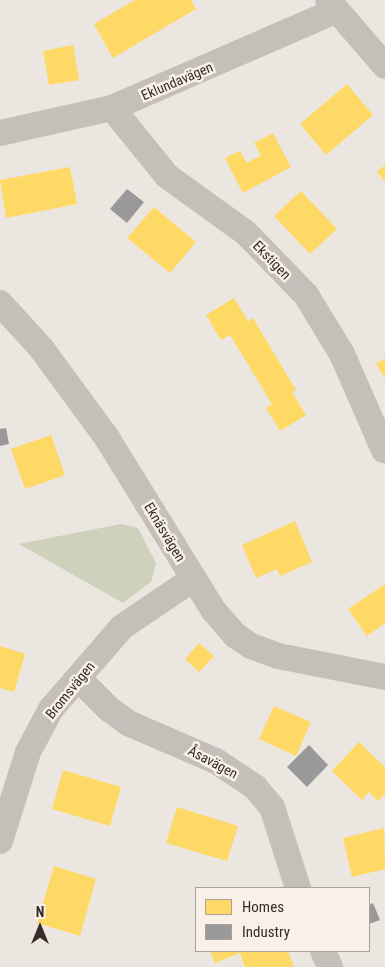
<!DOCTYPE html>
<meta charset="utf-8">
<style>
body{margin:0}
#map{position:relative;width:385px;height:967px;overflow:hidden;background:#ece6e1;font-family:"Roboto Condensed",sans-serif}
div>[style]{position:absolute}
.green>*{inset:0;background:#ced1bb}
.homes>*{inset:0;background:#ffd966}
.industry>*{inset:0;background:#999}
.street>*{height:26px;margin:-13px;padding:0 13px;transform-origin:13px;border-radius:13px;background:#c5bfba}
span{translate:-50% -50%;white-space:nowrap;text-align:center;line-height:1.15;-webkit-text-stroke:5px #f9f1e8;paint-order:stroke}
.street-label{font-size:14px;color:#362c28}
.legend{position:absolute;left:195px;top:887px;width:175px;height:65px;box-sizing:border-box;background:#f9f1e8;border:1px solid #aba29b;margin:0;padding:6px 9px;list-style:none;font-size:15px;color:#362c28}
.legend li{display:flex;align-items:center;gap:10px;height:25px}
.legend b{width:25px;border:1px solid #aba29b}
.north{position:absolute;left:15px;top:902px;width:50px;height:50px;-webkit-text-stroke:4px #f9f1e8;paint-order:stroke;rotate:0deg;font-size:14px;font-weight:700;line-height:20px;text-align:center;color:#362c28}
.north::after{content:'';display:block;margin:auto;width:18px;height:22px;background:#362c28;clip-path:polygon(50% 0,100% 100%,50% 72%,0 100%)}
</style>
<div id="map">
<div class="green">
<div style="clip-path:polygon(121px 524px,138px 528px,156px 563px,151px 582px,123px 603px,19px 544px)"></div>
</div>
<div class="homes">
<div style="clip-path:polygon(135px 0,191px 0,196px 9px,113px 58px,94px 24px)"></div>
<div style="clip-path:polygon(73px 45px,79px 80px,49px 85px,43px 51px)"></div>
<div style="clip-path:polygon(347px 84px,373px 115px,326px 155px,300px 124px)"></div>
<div style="clip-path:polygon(273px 133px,291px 167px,243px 193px,225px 158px,240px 151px,247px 163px,261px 155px,254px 143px)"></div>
<div style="clip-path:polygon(385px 165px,385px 182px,377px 172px)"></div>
<div style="clip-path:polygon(70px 167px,77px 204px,6px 218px,0 180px)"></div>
<div style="clip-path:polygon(301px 191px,337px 229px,310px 254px,274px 216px)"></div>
<div style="clip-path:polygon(154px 207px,196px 242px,170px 273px,127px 238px)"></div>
<div style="clip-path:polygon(234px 298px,248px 321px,253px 318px,296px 390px,292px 392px,306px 415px,280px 431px,266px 408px,272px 404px,230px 335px,221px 340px,206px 315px)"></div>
<div style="clip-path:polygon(385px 358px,385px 378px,376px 364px)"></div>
<div style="clip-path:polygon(51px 435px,65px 475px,25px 489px,11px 449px)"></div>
<div style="clip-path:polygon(295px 521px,312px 562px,280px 576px,277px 569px,256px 578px,242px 545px)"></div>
<div style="clip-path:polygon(385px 584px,385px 623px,367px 636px,348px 609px)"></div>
<div style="clip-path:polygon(199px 643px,214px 656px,199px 672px,185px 659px)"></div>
<div style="clip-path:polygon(0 646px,25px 654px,14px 692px,0 688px)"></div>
<div style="clip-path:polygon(274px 706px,311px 722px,296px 756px,259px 739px)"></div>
<div style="clip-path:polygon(359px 742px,385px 767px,385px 794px,378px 801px,369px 792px,362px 800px,332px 771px)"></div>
<div style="clip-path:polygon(63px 770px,121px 787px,110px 826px,52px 809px)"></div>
<div style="clip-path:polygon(177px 807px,238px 826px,227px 861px,166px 843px)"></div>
<div style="clip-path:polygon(384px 828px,385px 869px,352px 877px,343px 838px)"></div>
<div style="clip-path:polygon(54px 866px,96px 879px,80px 936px,37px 923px)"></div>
<div style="clip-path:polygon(210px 951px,288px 951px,294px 967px,245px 967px,240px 953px,215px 963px)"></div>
</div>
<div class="industry">
<div style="clip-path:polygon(127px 189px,144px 202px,127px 223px,110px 209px)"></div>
<div style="clip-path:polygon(6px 428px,9px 444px,0 446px,0 429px)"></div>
<div style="clip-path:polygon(309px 745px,328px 765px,307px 787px,287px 767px)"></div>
<div style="clip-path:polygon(373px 903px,380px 920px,369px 924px,369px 905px)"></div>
</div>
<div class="street">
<div style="left:328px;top:0;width:87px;rotate:49.2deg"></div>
<div style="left:112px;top:108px;width:87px;rotate:51deg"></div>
<div style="left:167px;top:176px;width:97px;rotate:35.8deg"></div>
<div style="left:246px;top:233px;width:86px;rotate:45.9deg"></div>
<div style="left:306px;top:295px;width:69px;rotate:58.6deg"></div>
<div style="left:342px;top:354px;width:105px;rotate:66.4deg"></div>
<div style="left:0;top:133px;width:115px;rotate:-12.6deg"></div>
<div style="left:112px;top:108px;width:243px;rotate:-23.5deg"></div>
<div style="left:0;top:303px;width:61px;rotate:47.7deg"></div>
<div style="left:41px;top:348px;width:112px;rotate:53.7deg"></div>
<div style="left:107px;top:438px;width:203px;rotate:58.3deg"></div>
<div style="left:214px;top:611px;width:32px;rotate:49deg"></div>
<div style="left:235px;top:635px;width:19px;rotate:35deg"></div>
<div style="left:251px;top:646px;width:29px;rotate:20deg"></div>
<div style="left:278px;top:656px;width:109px;rotate:11.1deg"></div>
<div style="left:79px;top:679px;width:42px;rotate:45deg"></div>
<div style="left:109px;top:709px;width:24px;rotate:36deg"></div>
<div style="left:128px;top:723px;width:96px;rotate:23.4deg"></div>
<div style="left:216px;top:761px;width:47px;rotate:33.7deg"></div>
<div style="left:255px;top:787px;width:26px;rotate:50deg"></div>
<div style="left:272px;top:807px;width:85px;rotate:72.2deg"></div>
<div style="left:0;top:841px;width:93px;rotate:-72.5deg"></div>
<div style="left:28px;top:752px;width:49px;rotate:-61.9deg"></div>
<div style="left:51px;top:709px;width:108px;rotate:-49.1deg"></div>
<div style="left:122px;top:627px;width:86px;rotate:-34.1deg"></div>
<div style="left:323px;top:951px;width:17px;rotate:66deg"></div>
</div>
<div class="street-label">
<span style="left:177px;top:81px;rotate:-23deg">Eklundavägen</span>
<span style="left:272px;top:260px;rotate:46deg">Ekstigen</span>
<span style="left:165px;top:532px;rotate:59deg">Eknäsvägen</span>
<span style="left:70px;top:690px;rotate:-51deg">Bromsvägen</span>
<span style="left:213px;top:762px;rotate:28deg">Åsavägen</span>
</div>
<ul class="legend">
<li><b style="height:14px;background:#ffd966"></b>Homes</li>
<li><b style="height:14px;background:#999"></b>Industry</li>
</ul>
<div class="north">N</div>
</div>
